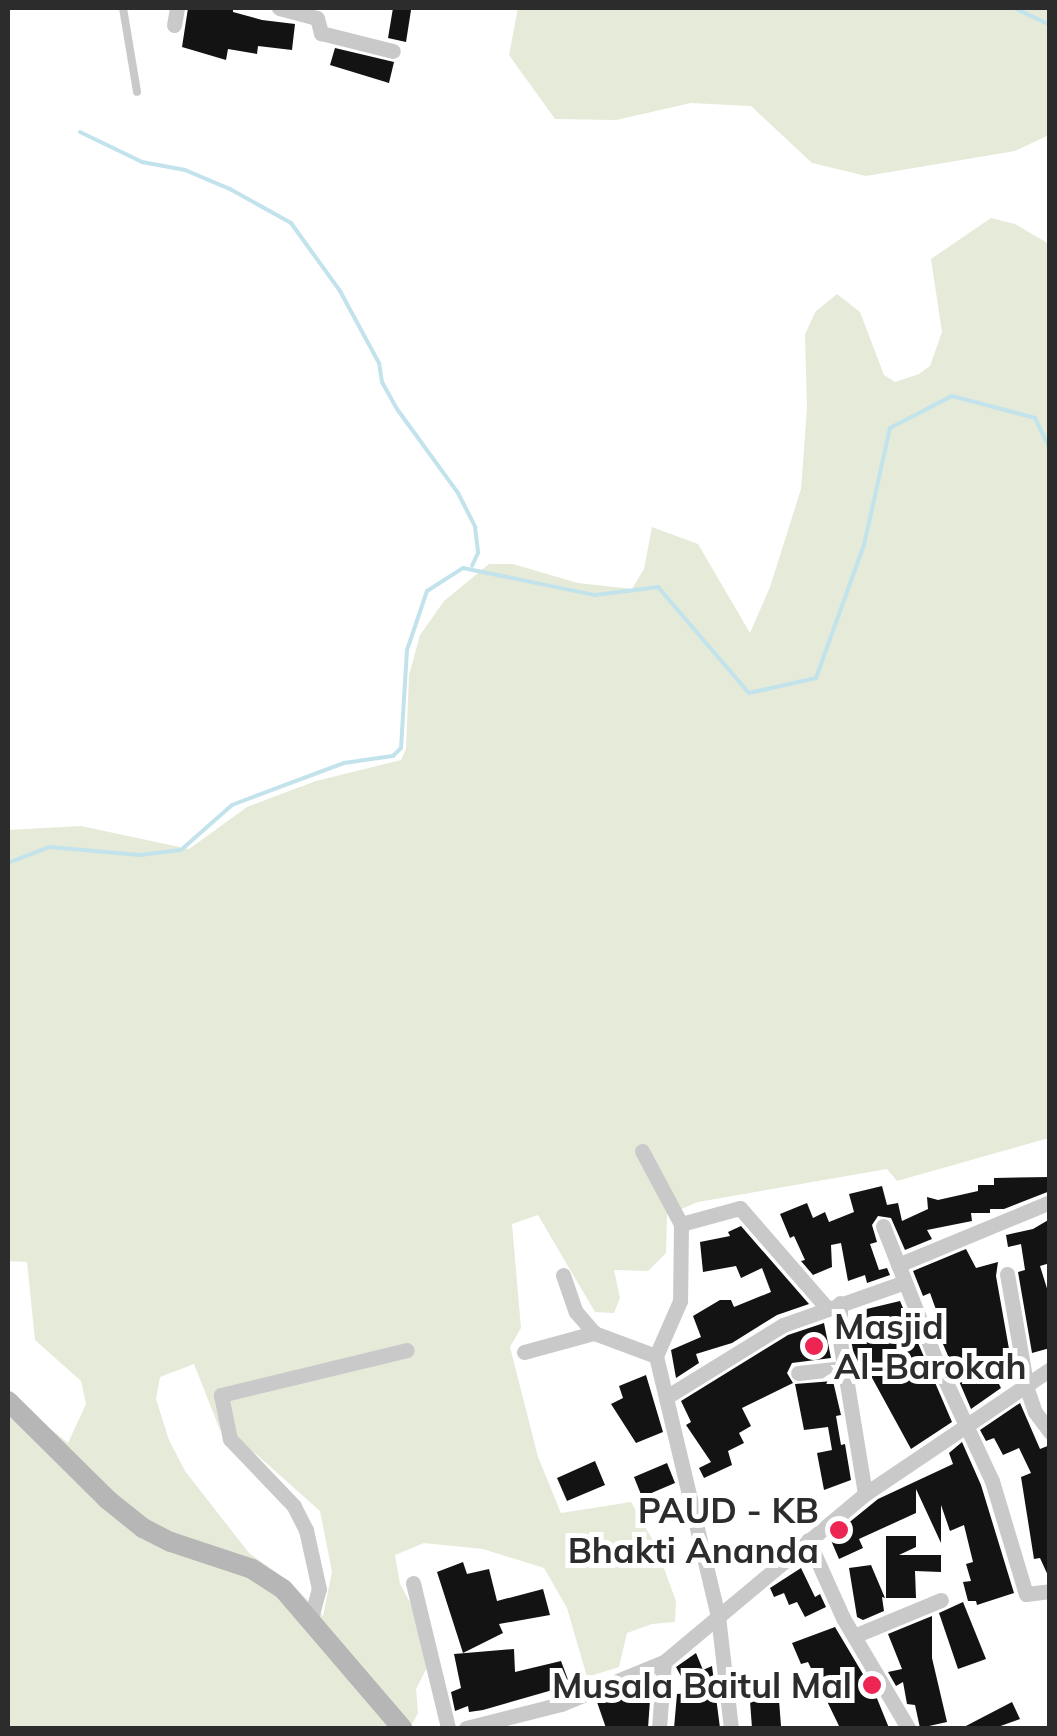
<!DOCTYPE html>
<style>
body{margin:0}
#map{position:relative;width:1057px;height:1736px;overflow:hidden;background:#fff;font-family:Mulish,sans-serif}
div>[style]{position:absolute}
.green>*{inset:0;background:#e5ebd8}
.stream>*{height:4px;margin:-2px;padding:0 2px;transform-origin:2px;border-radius:2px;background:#c3e3ec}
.building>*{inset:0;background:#131313}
.service>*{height:8px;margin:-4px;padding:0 4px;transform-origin:4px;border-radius:4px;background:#c9c9c9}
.minor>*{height:15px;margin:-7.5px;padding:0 7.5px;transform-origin:7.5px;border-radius:7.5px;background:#c9c9c9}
.secondary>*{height:20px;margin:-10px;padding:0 10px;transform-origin:10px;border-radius:10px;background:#b6b6b6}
.dots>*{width:28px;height:28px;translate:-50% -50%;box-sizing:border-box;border:5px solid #fff;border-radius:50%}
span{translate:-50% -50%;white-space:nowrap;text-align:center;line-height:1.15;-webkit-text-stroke:10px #fff;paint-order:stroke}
.poi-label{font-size:35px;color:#2c2c2c;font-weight:700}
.left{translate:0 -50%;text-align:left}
.right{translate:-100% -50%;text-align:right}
.frame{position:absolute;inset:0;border:10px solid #2c2c2c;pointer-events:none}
</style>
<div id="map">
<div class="green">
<div style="clip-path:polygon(518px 8px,1049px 8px,1049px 135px,1015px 151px,866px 176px,812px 163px,751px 106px,691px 103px,616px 120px,555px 119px,509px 55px)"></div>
<div style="clip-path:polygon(evenodd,991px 218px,1015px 224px,1049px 244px,1049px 1138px,897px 1181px,887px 1169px,698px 1202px,667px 1215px,666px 1253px,648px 1271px,614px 1270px,620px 1298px,614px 1313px,595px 1312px,538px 1215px,512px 1224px,521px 1328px,510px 1347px,538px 1457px,561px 1513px,631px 1502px,655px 1544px,676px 1601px,675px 1622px,652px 1624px,627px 1633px,619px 1667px,587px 1677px,567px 1608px,544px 1568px,483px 1549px,424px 1543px,395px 1555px,400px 1584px,436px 1650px,416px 1689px,418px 1713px,410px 1728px,8px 1728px,8px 1395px,68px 1443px,86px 1404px,81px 1381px,35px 1340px,27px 1262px,8px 1261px,8px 830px,81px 826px,189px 849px,247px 807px,316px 781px,401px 760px,406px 749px,409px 675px,420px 635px,444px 601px,489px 564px,513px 564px,578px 583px,632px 589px,644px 569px,652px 527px,698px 544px,750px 633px,770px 587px,801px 489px,807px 408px,805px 334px,816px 311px,837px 294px,860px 312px,884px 375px,895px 382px,919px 374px,930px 366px,942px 332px,931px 259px,991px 218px,194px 1364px,220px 1430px,256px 1454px,320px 1511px,332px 1572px,323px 1616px,292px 1584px,249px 1553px,185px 1471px,169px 1440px,156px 1399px,160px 1377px,194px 1364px)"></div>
</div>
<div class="stream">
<div style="left:1014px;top:8px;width:40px;rotate:25deg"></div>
<div style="left:80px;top:132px;width:69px;rotate:25.8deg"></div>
<div style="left:142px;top:162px;width:44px;rotate:10.5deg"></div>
<div style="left:185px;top:170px;width:49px;rotate:22.9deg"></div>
<div style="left:230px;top:189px;width:70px;rotate:29.1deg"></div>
<div style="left:291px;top:223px;width:84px;rotate:54.2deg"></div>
<div style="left:340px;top:291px;width:82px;rotate:61.6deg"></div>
<div style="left:379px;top:363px;width:19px;rotate:81deg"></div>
<div style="left:382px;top:382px;width:31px;rotate:61deg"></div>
<div style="left:397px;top:409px;width:104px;rotate:54deg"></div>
<div style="left:458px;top:493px;width:38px;rotate:63deg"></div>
<div style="left:475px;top:527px;width:26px;rotate:83deg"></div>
<div style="left:478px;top:553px;width:14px;rotate:115deg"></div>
<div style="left:8px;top:863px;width:44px;rotate:-21.3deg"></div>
<div style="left:49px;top:847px;width:91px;rotate:5deg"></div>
<div style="left:140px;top:855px;width:41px;rotate:-7deg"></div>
<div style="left:181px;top:850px;width:68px;rotate:-41.4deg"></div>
<div style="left:232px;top:805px;width:120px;rotate:-20.6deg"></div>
<div style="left:344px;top:763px;width:49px;rotate:-8.1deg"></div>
<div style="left:393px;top:756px;width:11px;rotate:-45deg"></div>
<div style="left:401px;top:748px;width:98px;rotate:-86.5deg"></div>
<div style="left:407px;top:650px;width:62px;rotate:-71.3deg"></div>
<div style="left:427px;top:591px;width:43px;rotate:-32.6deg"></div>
<div style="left:463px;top:568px;width:135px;rotate:11.6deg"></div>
<div style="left:595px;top:595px;width:64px;rotate:-7.2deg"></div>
<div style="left:658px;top:587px;width:140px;rotate:49.4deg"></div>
<div style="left:749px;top:693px;width:69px;rotate:-12.6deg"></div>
<div style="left:816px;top:678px;width:141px;rotate:-70.2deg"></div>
<div style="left:864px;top:545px;width:120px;rotate:-77.5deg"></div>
<div style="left:890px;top:428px;width:70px;rotate:-27.3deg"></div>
<div style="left:952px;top:396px;width:86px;rotate:14.8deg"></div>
<div style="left:1035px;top:418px;width:34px;rotate:64deg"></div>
</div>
<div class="building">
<div style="clip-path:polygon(188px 8px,233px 8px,233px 12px,262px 20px,295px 24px,292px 50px,258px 46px,257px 54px,228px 49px,226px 60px,182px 47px)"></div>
<div style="clip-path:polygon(393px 8px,411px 10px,406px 42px,388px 38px)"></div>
<div style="clip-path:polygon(335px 48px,394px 62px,389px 83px,330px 65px)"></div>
<div style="clip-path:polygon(1050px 1177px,1050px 1191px,1004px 1209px,990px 1209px,990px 1213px,971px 1213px,972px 1221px,927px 1230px,932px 1239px,905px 1250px,891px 1218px,878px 1216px,872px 1225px,877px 1242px,870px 1244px,879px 1270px,887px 1268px,890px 1275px,867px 1283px,865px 1275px,848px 1281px,841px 1243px,831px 1245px,832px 1267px,813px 1275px,801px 1261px,805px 1260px,794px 1236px,790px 1238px,780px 1214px,807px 1203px,813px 1218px,825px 1212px,829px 1222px,854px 1212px,849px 1194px,882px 1186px,887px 1205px,898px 1203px,902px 1221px,928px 1209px,927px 1197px,938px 1200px,978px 1191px,978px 1185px,994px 1185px,994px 1178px)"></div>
<div style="clip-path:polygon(1050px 1219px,1050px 1263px,1040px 1266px,1050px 1298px,1050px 1348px,1032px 1353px,1018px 1272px,1025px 1270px,1021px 1244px,1008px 1247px,1006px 1235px,1033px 1229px)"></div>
<div style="clip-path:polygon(741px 1226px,809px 1304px,777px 1315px,732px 1343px,696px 1354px,699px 1363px,676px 1378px,671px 1350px,701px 1337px,693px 1316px,720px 1300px,731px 1300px,734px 1307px,771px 1292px,762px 1268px,741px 1278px,736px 1266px,703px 1272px,700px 1242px,730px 1236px,728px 1232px)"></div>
<div style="clip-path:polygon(966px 1249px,976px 1268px,998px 1262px,996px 1276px,1014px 1377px,997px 1380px,1001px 1388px,971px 1409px,933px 1321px,939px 1318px,930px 1293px,923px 1296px,913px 1271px)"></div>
<div style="clip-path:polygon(900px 1301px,952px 1422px,911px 1449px,865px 1365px,856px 1366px,851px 1340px,851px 1331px,858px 1330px,854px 1312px)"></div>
<div style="clip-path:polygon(824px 1323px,831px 1358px,792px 1363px,787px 1373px,793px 1383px,742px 1408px,751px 1426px,739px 1433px,744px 1443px,728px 1451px,732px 1465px,704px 1478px,699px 1468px,711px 1462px,686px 1425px,691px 1422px,681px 1401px,788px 1335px)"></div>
<div style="clip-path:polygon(646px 1375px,663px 1432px,636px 1443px,611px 1404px,623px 1398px,619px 1386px)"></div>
<div style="clip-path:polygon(833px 1381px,841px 1415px,836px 1416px,841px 1445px,845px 1444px,851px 1480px,824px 1490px,817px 1453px,832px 1450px,828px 1427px,804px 1430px,795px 1384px)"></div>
<div style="clip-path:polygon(1020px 1403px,1040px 1449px,1050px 1445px,1050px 1580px,1040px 1558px,1034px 1559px,1021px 1477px,1031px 1473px,1019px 1448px,1003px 1455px,994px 1438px,986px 1441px,980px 1430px)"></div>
<div style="clip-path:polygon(962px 1442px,981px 1485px,1014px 1593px,977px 1605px,976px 1601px,968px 1601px,963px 1582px,971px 1581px,966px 1564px,973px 1562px,964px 1525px,950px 1531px,941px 1505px,941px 1543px,916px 1489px,916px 1513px,859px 1539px,863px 1548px,839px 1559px,830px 1538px,878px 1499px,953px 1464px,949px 1453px)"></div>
<div style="clip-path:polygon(595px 1461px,605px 1485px,567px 1501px,557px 1478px)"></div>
<div style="clip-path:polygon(667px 1463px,675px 1483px,642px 1497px,634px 1477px)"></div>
<div style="clip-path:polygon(886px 1536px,916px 1536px,916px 1547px,899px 1555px,941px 1555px,941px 1572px,915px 1571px,916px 1598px,886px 1598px)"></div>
<div style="clip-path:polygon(463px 1562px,467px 1574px,489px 1569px,497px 1601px,543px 1589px,550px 1615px,499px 1624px,503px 1633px,463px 1653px,437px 1572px)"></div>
<div style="clip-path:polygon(871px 1565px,885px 1598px,882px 1597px,884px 1611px,863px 1620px,857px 1617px,849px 1568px)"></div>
<div style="clip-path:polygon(801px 1568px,815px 1597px,820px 1594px,826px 1607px,805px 1617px,797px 1602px,789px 1605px,784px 1593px,774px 1597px,770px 1588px)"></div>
<div style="clip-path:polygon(963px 1602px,986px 1659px,958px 1669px,939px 1613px)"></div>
<div style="clip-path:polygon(932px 1616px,932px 1658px,947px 1722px,920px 1728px,915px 1705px,907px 1704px,903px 1682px,896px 1686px,888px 1672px,902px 1669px,888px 1634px)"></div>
<div style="clip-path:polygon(835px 1627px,876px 1696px,889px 1728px,840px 1728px,808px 1662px,801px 1664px,792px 1643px)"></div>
<div style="clip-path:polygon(514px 1649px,515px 1672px,561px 1661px,570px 1685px,483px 1710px,469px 1712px,468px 1706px,455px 1711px,451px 1692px,461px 1688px,454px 1654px)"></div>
<div style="clip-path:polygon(696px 1653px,703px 1670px,712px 1666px,720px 1728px,674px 1728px,677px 1694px,690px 1693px,676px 1667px)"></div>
<div style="clip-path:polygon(641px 1683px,650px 1700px,648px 1728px,606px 1728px,597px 1702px)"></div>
<div style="clip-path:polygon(779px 1700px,781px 1726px,752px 1728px,750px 1701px)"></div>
<div style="clip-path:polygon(1012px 1702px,1020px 1719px,995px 1728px,962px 1728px)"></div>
</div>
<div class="service">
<div style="left:123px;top:8px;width:85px;rotate:80.5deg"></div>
</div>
<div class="minor">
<div style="left:279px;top:8px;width:39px;rotate:15deg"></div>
<div style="left:317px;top:18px;width:16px;rotate:75deg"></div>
<div style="left:321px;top:33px;width:74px;rotate:14deg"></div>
<div style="left:174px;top:25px;width:17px;rotate:-80deg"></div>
<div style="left:642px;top:1151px;width:83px;rotate:61.9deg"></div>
<div style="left:681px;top:1224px;width:61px;rotate:-15.2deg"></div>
<div style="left:740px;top:1208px;width:131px;rotate:49deg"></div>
<div style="left:681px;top:1224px;width:77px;rotate:90.7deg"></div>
<div style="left:680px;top:1301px;width:60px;rotate:113.6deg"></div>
<div style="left:656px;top:1356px;width:267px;rotate:76.6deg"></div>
<div style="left:718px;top:1616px;width:113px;rotate:83.4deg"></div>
<div style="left:883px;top:1226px;width:147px;rotate:68.5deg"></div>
<div style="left:937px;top:1363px;width:130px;rotate:65deg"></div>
<div style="left:992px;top:1481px;width:118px;rotate:73.3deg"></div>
<div style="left:1026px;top:1594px;width:24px;rotate:-7deg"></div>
<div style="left:898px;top:1265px;width:165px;rotate:-22.5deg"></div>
<div style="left:1007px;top:1274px;width:117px;rotate:80.1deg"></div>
<div style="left:1027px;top:1389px;width:24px;rotate:71deg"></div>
<div style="left:1035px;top:1412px;width:25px;rotate:53deg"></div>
<div style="left:563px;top:1275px;width:39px;rotate:71deg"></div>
<div style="left:576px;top:1312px;width:28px;rotate:49deg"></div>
<div style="left:840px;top:1303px;width:38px;rotate:90deg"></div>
<div style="left:840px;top:1341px;width:155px;rotate:80.7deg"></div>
<div style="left:524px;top:1352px;width:73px;rotate:-15.2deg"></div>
<div style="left:594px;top:1333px;width:66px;rotate:20.4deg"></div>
<div style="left:798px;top:1373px;width:46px;rotate:-6.2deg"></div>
<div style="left:668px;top:1396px;width:135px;rotate:-31.7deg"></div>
<div style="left:783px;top:1325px;width:129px;rotate:-19.4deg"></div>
<div style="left:808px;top:1540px;width:85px;rotate:65.8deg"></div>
<div style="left:843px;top:1618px;width:128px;rotate:59.4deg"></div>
<div style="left:413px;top:1583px;width:149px;rotate:76.4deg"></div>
<div style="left:311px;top:1618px;width:30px;rotate:-75deg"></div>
<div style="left:319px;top:1589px;width:60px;rotate:-102.4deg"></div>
<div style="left:306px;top:1530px;width:27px;rotate:-117deg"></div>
<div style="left:294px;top:1506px;width:93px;rotate:-133.7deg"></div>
<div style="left:230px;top:1439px;width:45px;rotate:-101.6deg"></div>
<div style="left:221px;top:1395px;width:191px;rotate:-13.6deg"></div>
<div style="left:854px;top:1636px;width:94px;rotate:-22.5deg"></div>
<div style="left:466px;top:1728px;width:98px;rotate:-14.2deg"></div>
<div style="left:561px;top:1704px;width:111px;rotate:-22.2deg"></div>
<div style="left:664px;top:1662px;width:262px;rotate:-39.9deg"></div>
<div style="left:865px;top:1494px;width:223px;rotate:-34deg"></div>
<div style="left:659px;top:1728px;width:66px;rotate:-85.7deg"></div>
</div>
<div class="secondary">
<div style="left:8px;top:1401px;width:141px;rotate:44.7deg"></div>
<div style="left:108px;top:1500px;width:45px;rotate:38.7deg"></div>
<div style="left:143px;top:1528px;width:31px;rotate:27deg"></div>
<div style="left:171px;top:1542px;width:85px;rotate:18.4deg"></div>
<div style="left:252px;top:1569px;width:37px;rotate:33deg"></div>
<div style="left:283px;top:1589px;width:183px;rotate:49.4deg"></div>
</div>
<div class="dots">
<div style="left:814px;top:1346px;background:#ed2553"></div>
<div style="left:839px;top:1530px;background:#ed2553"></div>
<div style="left:872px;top:1685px;background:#ed2553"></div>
</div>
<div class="poi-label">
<span class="left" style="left:834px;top:1346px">Masjid<br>Al-Barokah</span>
<span class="right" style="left:819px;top:1530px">PAUD - KB<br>Bhakti Ananda</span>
<span class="right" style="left:852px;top:1685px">Musala Baitul Mal</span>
</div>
<div class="frame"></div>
</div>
